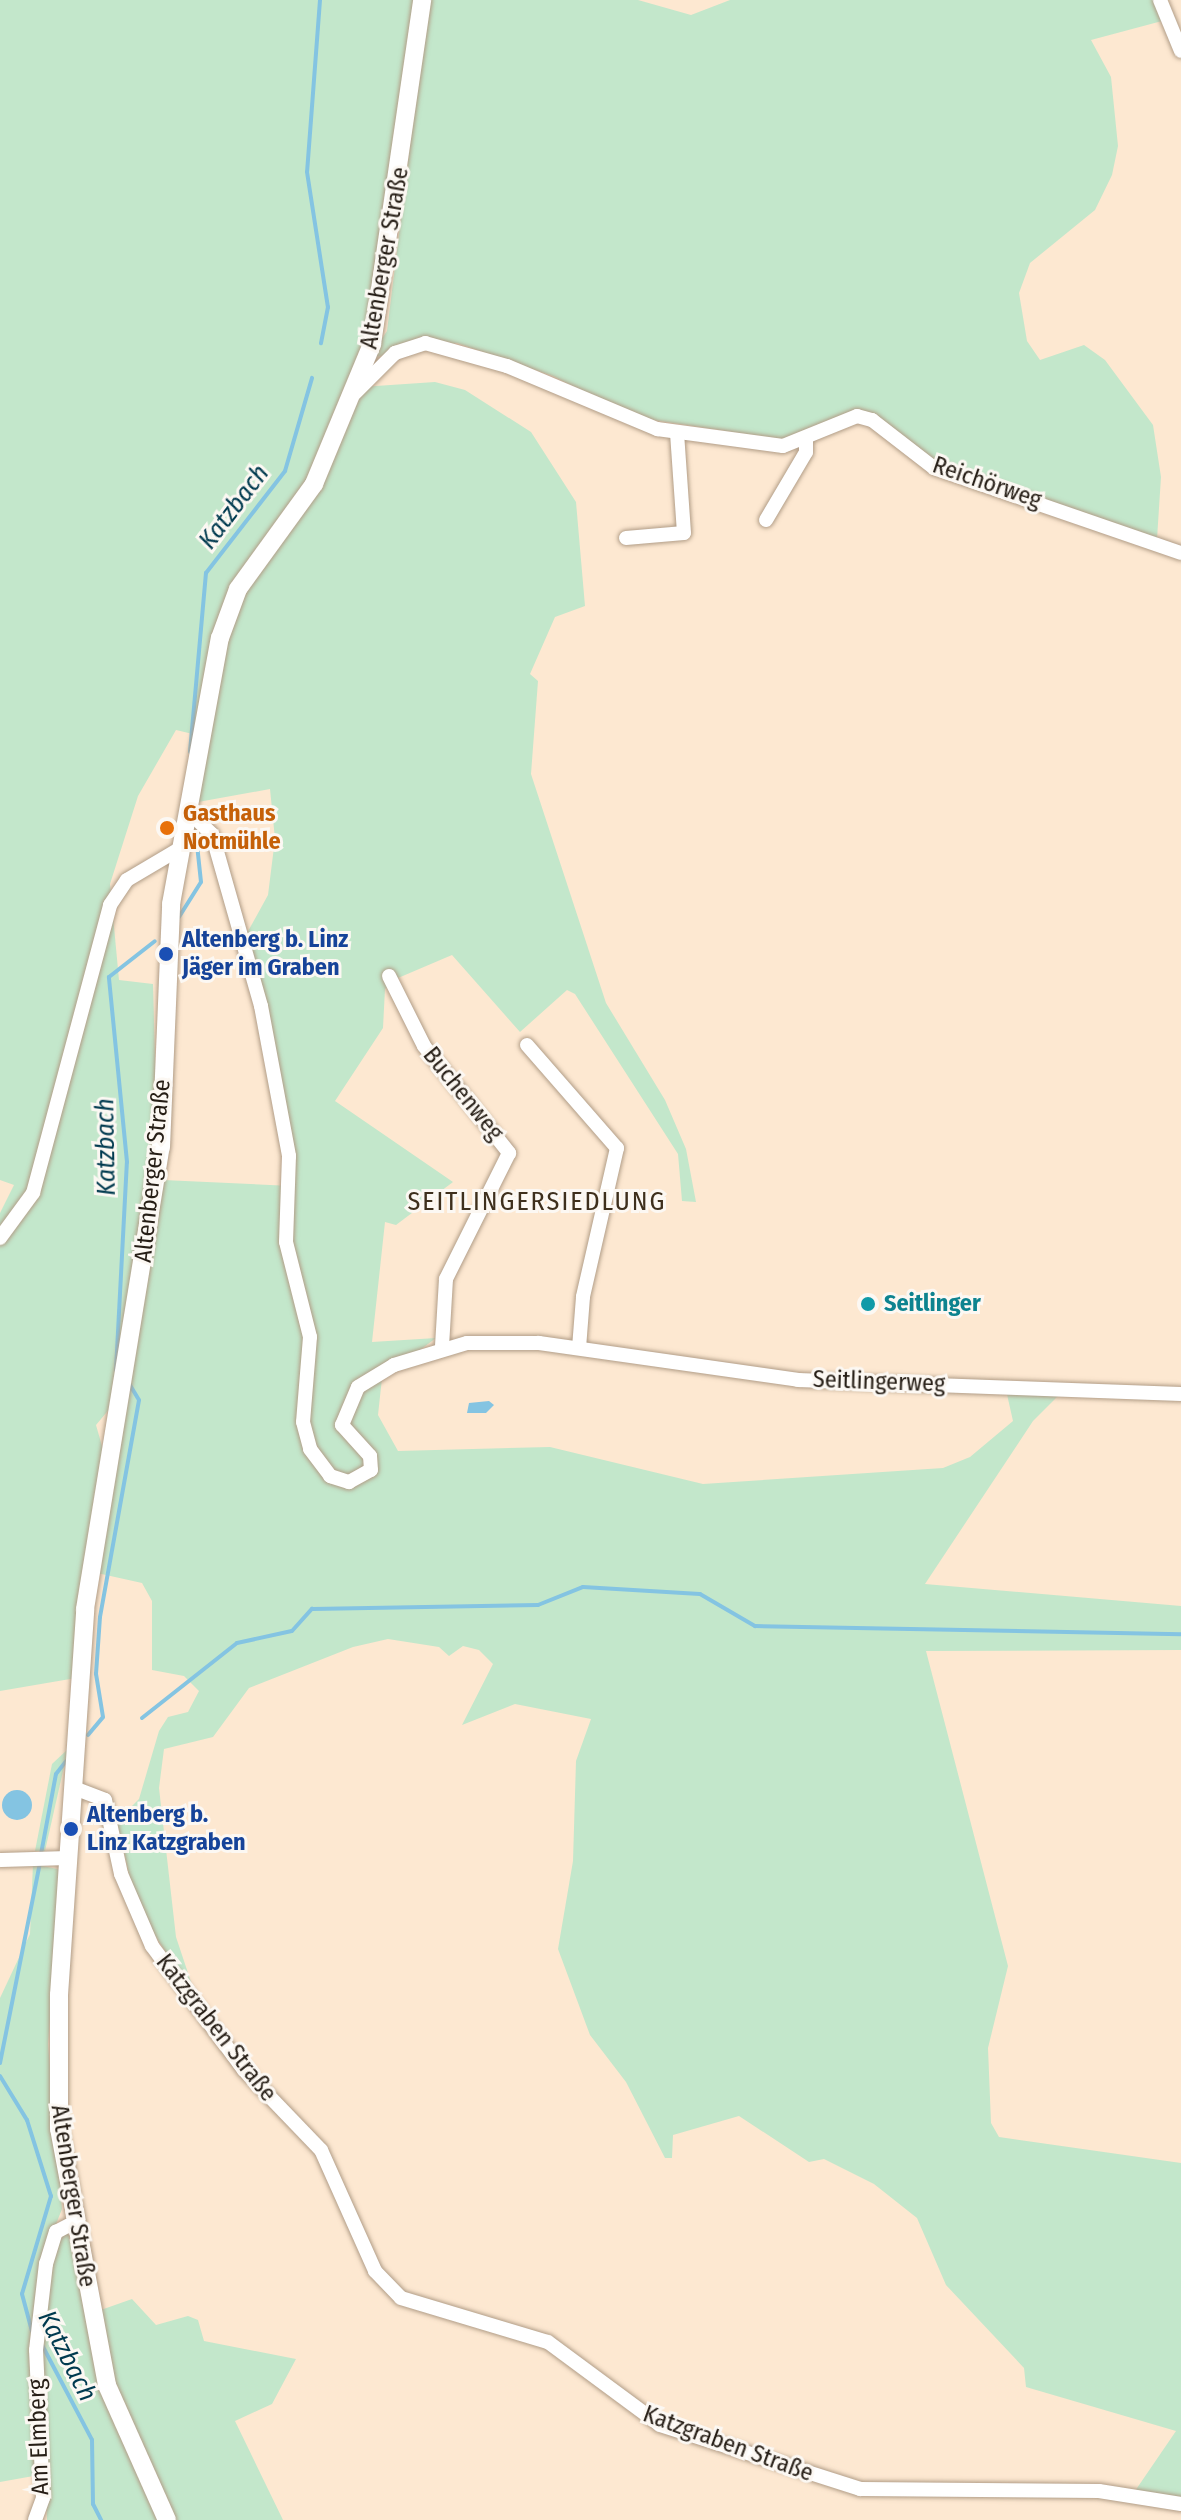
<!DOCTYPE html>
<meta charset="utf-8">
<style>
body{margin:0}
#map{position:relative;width:1181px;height:2520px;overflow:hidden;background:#fde8d1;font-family:"Fira Sans Condensed",sans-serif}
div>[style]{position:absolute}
.green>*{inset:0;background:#c3e7cb}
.water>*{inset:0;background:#84c4e2}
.round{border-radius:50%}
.stream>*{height:4px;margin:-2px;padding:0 2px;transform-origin:2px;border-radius:2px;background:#84c4e2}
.roads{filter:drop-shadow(0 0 2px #b19d87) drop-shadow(0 0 2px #b19d87)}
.street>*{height:14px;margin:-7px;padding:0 7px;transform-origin:7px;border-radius:7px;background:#fff}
.secondary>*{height:18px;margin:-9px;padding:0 9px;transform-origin:9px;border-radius:9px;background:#fff}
.dots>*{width:22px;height:22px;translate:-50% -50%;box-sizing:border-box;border:4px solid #fcf8f3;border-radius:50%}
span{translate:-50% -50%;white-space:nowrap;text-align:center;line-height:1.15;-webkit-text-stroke:6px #fcf8f3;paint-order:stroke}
.street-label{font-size:24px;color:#261e16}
.food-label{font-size:24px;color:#c56008;font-weight:700}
.left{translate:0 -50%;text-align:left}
.transit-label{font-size:24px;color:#164399;font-weight:700}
.culture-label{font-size:24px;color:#0d838f;font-weight:700}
.water-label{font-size:26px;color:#003a4f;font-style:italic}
.neighbourhood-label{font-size:26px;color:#3e2f1c;letter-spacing:2px}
</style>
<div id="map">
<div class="green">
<div style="clip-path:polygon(0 0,418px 0,373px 320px,340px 415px,298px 495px,219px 614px,197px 735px,176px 730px,138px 796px,110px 884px,119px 980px,153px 984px,157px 1129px,111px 1407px,96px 1425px,104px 1453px,76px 1678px,0 1691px,0 1213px,14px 1185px,0 1180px)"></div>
<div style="clip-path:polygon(428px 0,638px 0,691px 15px,730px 0,1157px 0,1162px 21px,1091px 40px,1111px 77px,1118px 146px,1112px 175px,1095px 210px,1030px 263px,1019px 293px,1027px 341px,1040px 360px,1084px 345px,1105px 360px,1153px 425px,1161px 477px,1157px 539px,934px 463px,874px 416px,786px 440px,634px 417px,553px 376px,457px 343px,369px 358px,387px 331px)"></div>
<div style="clip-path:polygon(435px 382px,465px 390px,531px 432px,576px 502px,585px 606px,555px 617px,530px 674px,538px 681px,531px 774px,606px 1003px,665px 1100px,686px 1149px,696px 1202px,682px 1201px,678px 1154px,575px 994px,567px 990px,520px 1032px,452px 955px,398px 978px,385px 989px,383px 1028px,335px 1101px,453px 1182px,396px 1225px,385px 1222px,372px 1342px,436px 1338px,382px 1378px,378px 1415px,398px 1451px,550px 1447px,703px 1484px,943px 1468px,970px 1457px,1013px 1421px,1006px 1390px,1062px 1392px,1033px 1421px,925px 1584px,1181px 1606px,1181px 1650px,926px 1651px,1008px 1966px,988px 2048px,991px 2123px,999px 2137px,1181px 2163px,1181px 2499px,1135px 2491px,1176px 2431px,1026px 2387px,1024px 2368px,946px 2285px,917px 2218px,874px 2184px,824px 2159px,809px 2162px,739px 2116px,673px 2135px,672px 2158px,665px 2158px,626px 2082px,590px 2035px,558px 1949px,573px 1861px,576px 1761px,591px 1719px,515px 1704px,462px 1725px,493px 1664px,479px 1650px,463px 1646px,449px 1656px,439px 1647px,388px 1639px,353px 1647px,249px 1688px,213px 1737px,164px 1749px,159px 1788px,176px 1937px,198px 2003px,136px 1905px,117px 1821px,139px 1799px,159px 1731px,168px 1717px,188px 1712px,199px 1691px,184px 1676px,152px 1670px,152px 1601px,142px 1583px,97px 1573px,163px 1180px,291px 1186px,246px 935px,268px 895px,275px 839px,270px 789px,198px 802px,231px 618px,361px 387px)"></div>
<div style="clip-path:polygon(68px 1749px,45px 1851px,35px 1851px,52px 1764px)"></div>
<div style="clip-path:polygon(33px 1864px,62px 1870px,48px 2044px,62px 2209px,45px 2252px,39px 2475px,0 2482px,0 1998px,30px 1934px)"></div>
<div style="clip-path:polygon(68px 2231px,92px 2349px,159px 2520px,47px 2520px,40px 2355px,56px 2238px)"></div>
<div style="clip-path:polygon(132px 2299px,156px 2325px,188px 2316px,198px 2320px,204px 2341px,296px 2359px,272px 2404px,235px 2421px,283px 2520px,174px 2520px,112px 2380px,98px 2311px)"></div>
</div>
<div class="water">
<div style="clip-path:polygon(489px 1401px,494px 1405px,486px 1413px,467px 1413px,469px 1403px)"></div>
<div class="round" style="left:2px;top:1790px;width:30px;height:30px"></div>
</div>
<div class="stream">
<div style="left:320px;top:0;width:172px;rotate:94.3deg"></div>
<div style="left:307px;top:172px;width:137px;rotate:81.2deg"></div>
<div style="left:328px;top:307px;width:37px;rotate:101deg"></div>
<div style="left:190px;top:752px;width:180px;rotate:-84.9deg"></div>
<div style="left:206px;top:573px;width:129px;rotate:-52.2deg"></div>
<div style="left:285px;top:471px;width:97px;rotate:-73.8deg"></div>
<div style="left:179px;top:917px;width:41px;rotate:-57.8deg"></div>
<div style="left:201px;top:882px;width:47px;rotate:-96.1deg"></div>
<div style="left:116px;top:1370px;width:208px;rotate:-87deg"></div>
<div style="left:127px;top:1162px;width:186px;rotate:-95.6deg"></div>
<div style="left:109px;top:977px;width:58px;rotate:-38deg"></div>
<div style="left:142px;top:1718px;width:121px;rotate:-38.3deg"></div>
<div style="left:237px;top:1643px;width:56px;rotate:-12.3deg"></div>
<div style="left:292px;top:1631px;width:30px;rotate:-48deg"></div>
<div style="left:312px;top:1609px;width:226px;rotate:-1deg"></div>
<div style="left:538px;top:1605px;width:48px;rotate:-21.8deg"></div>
<div style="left:583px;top:1587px;width:117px;rotate:3.4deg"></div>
<div style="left:700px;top:1594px;width:64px;rotate:30.2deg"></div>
<div style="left:755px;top:1626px;width:426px;rotate:1.1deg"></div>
<div style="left:88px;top:1735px;width:23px;rotate:-50deg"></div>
<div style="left:103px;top:1717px;width:44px;rotate:-99.2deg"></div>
<div style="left:96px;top:1674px;width:57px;rotate:-86deg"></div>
<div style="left:100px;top:1617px;width:220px;rotate:-79.8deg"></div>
<div style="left:139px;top:1400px;width:17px;rotate:-121deg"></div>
<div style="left:41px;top:1854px;width:81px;rotate:-79.4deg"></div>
<div style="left:56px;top:1774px;width:16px;rotate:-52deg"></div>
<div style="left:0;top:2063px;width:204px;rotate:-78.7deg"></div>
<div style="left:0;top:2076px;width:52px;rotate:58.5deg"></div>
<div style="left:27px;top:2120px;width:80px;rotate:72.5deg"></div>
<div style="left:51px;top:2196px;width:102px;rotate:106.5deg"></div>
<div style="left:22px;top:2294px;width:38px;rotate:75deg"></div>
<div style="left:42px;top:2345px;width:107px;rotate:62.2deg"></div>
<div style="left:92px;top:2440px;width:64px;rotate:89.1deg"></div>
<div style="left:93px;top:2504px;width:18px;rotate:63deg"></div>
</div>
<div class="roads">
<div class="street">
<div style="left:1160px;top:0;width:55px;rotate:67.6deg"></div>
<div style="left:355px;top:393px;width:57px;rotate:-45deg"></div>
<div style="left:395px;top:353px;width:32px;rotate:-18deg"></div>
<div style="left:425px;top:343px;width:85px;rotate:15.7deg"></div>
<div style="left:507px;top:366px;width:163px;rotate:22.8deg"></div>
<div style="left:657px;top:429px;width:127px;rotate:7.7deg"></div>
<div style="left:783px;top:446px;width:80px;rotate:-22.1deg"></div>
<div style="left:857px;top:416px;width:16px;rotate:15deg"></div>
<div style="left:872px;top:420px;width:78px;rotate:37.7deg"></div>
<div style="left:934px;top:468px;width:261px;rotate:19deg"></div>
<div style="left:766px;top:520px;width:79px;rotate:-59.5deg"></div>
<div style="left:806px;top:452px;width:11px;rotate:-90deg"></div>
<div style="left:626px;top:538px;width:58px;rotate:-4.9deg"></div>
<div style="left:684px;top:533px;width:101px;rotate:-94deg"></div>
<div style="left:189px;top:812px;width:32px;rotate:44deg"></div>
<div style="left:212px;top:834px;width:179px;rotate:74.1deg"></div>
<div style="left:261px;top:1006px;width:153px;rotate:79.4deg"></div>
<div style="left:289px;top:1156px;width:86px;rotate:92deg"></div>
<div style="left:286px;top:1242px;width:98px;rotate:75.8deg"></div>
<div style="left:310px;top:1337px;width:85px;rotate:94.7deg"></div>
<div style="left:303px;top:1422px;width:28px;rotate:75deg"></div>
<div style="left:310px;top:1449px;width:34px;rotate:53deg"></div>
<div style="left:330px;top:1476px;width:20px;rotate:18deg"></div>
<div style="left:349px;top:1482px;width:25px;rotate:-29deg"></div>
<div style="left:371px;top:1470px;width:14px;rotate:-94deg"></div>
<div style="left:370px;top:1456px;width:42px;rotate:-132.1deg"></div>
<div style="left:342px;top:1425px;width:41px;rotate:-67.2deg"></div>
<div style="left:358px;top:1387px;width:42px;rotate:-31.4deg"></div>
<div style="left:394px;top:1365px;width:76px;rotate:-16.8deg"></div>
<div style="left:467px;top:1343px;width:72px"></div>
<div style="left:539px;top:1343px;width:262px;rotate:8.1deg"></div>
<div style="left:798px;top:1380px;width:383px;rotate:2.1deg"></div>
<div style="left:389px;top:976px;width:78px;rotate:63.4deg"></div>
<div style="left:424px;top:1046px;width:137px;rotate:51.5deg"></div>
<div style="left:509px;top:1153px;width:141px;rotate:116.6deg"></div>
<div style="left:446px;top:1279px;width:68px;rotate:93.4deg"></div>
<div style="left:527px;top:1045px;width:137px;rotate:48.9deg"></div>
<div style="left:617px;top:1148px;width:153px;rotate:102.9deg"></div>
<div style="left:583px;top:1297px;width:51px;rotate:94.5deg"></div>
<div style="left:0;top:1238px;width:56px;rotate:-53.7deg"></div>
<div style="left:33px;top:1193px;width:298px;rotate:-75deg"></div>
<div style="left:110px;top:905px;width:30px;rotate:-56deg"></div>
<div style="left:127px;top:880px;width:63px;rotate:-30.7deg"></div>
<div style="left:74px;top:1788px;width:33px;rotate:21deg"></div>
<div style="left:105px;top:1800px;width:76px;rotate:77.8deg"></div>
<div style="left:121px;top:1874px;width:78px;rotate:66.7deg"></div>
<div style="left:152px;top:1946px;width:154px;rotate:53.4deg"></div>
<div style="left:244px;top:2070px;width:111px;rotate:46.1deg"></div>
<div style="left:321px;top:2150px;width:133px;rotate:65.9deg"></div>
<div style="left:375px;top:2271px;width:37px;rotate:46deg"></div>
<div style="left:401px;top:2298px;width:153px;rotate:16.7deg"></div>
<div style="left:548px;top:2342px;width:139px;rotate:36.5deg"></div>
<div style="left:660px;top:2425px;width:210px;rotate:17.7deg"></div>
<div style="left:860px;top:2489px;width:239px;rotate:0.5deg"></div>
<div style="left:1099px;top:2491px;width:83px;rotate:9deg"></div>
<div style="left:0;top:1860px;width:69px;rotate:-1.7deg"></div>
<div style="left:35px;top:2520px;width:23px;rotate:-70deg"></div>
<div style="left:43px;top:2498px;width:148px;rotate:-92.7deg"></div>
<div style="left:36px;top:2350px;width:87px;rotate:-83.4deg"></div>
<div style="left:46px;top:2264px;width:34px;rotate:-73deg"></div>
<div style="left:56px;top:2232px;width:19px;rotate:-28deg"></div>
</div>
<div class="secondary">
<div style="left:167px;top:2520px;width:148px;rotate:-114deg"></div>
<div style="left:107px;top:2385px;width:260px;rotate:-100.6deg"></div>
<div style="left:59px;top:2129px;width:134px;rotate:-90deg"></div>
<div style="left:59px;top:1995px;width:387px;rotate:-86.1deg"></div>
<div style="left:85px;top:1609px;width:468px;rotate:-80.7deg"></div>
<div style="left:161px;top:1147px;width:243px;rotate:-87.6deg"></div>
<div style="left:171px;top:904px;width:270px;rotate:-79.6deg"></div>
<div style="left:220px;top:638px;width:52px;rotate:-69.8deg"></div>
<div style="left:238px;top:589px;width:130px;rotate:-54.1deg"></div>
<div style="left:314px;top:484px;width:152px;rotate:-67.5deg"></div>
<div style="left:372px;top:344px;width:348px;rotate:-81.7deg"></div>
</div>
</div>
<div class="dots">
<div style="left:167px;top:828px;background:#e8710a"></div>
<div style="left:166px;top:954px;background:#1a4fb4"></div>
<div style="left:868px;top:1304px;background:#0f9aa8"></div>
<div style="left:71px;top:1829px;background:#1a4fb4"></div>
</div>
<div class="street-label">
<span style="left:385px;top:258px;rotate:-80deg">Altenberger Straße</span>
<span style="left:987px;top:483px;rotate:19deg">Reichörweg</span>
<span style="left:463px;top:1094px;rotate:51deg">Buchenweg</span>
<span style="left:153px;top:1171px;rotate:-84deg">Altenberger Straße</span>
<span style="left:879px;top:1382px;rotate:2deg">Seitlingerweg</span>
<span style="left:216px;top:2028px;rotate:52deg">Katzgraben Straße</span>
<span style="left:73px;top:2196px;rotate:81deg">Altenberger Straße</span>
<span style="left:39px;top:2437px;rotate:-92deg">Am Elmberg</span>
<span style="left:728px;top:2444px;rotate:20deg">Katzgraben Straße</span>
</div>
<div class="food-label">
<span class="left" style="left:183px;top:828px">Gasthaus<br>Notmühle</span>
</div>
<div class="transit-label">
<span class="left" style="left:182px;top:954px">Altenberg b. Linz<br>Jäger im Graben</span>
<span class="left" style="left:87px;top:1829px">Altenberg b.<br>Linz Katzgraben</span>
</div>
<div class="culture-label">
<span class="left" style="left:884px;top:1304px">Seitlinger</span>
</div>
<div class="water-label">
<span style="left:234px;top:507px;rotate:-53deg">Katzbach</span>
<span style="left:106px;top:1147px;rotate:-91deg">Katzbach</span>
<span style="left:67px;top:2356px;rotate:63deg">Katzbach</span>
</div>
<div class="neighbourhood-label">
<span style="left:537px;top:1202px">SEITLINGERSIEDLUNG</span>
</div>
</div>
